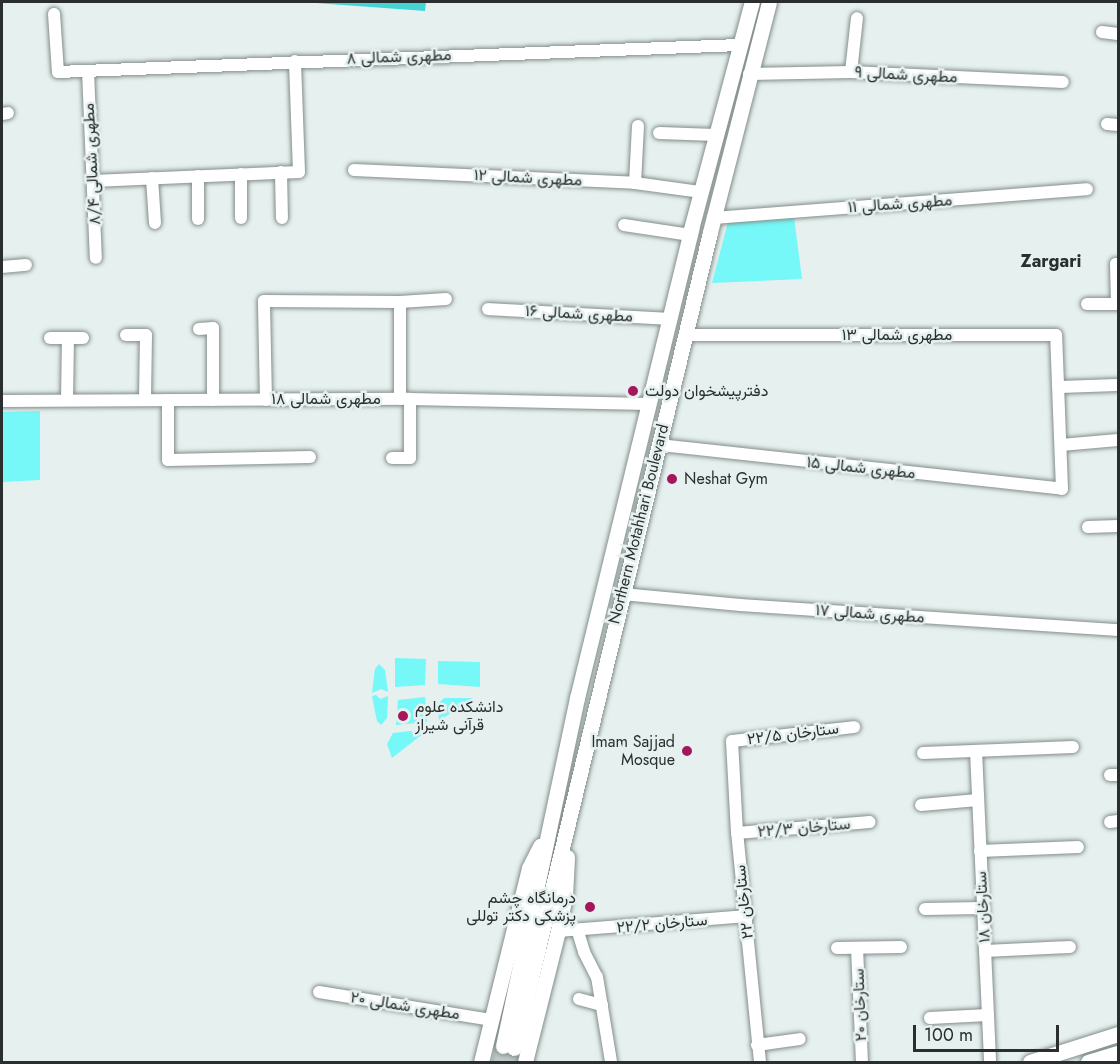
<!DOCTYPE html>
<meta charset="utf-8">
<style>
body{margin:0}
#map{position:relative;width:1120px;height:1064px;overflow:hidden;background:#e5f0ef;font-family:Jost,Vazirmatn,sans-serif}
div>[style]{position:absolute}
.green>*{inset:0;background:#75f8f7}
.forest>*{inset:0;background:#45d4d4}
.major-tunnel>*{height:15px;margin-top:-7.5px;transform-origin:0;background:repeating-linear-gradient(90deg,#c0c9c8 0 15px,transparent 0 23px)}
.roads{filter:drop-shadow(0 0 2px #838d8c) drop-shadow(0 0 2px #838d8c)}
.minor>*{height:12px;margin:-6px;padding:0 6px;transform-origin:6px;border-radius:6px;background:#fff}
.major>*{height:15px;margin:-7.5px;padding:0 7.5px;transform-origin:7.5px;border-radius:7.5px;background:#fff}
.dots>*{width:16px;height:16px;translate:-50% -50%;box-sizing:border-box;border:3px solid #e5f0ef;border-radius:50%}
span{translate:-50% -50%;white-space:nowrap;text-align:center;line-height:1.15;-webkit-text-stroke:5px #e5f0ef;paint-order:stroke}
.street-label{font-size:16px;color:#2a2e2e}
.poi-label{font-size:16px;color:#2a2e2e}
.left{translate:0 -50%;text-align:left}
.right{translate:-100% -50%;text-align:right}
.neighbourhood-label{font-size:18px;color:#2a2e2e;font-weight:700}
.frame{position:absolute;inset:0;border:3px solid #2a2e2e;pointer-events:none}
.scale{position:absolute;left:913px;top:1025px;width:146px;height:27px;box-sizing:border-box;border:3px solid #2a2e2e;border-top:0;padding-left:8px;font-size:18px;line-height:21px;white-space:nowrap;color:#2a2e2e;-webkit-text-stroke:4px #e5f0ef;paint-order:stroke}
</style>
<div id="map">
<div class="green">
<div style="clip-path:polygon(794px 217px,802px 279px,712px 283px,728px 222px)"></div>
<div style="clip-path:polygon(40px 411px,40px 480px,2px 482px,2px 412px)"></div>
<div style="clip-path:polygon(395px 658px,426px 659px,425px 685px,395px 687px)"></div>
<div style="clip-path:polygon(438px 661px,480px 662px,480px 687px,438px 684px)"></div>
<div style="clip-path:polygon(379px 664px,385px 670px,388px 692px,381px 689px,372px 693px,375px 669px)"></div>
<div style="clip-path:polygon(376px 695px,380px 699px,388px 696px,387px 718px,381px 725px,377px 721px,372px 696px)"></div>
<div style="clip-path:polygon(425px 697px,427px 722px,396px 725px,398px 700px)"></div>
<div style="clip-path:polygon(444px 698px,473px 698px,439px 721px,438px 704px)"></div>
<div style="clip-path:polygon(429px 729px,392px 758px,387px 744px,393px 733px)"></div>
</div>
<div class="forest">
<div style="clip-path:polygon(302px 2px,426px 2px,425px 11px)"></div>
</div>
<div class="major-tunnel">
<div style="left:499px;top:1062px;width:16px;rotate:-76deg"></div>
<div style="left:511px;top:1062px;width:14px;rotate:-78deg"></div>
</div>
<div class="roads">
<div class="minor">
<div style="left:54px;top:14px;width:58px;rotate:86.1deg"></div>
<div style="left:58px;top:72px;width:683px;rotate:-2.27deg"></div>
<div style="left:1102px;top:32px;width:16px;rotate:7deg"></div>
<div style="left:88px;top:71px;width:187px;rotate:87.6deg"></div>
<div style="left:851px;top:72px;width:54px;rotate:-83.7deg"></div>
<div style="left:749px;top:74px;width:102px;rotate:-1.1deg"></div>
<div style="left:851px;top:72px;width:212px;rotate:2.7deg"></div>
<div style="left:2px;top:114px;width:6px;rotate:-9deg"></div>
<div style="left:1107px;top:124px;width:11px;rotate:5deg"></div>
<div style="left:659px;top:133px;width:57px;rotate:2deg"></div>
<div style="left:354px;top:170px;width:281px;rotate:2.6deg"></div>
<div style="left:635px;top:183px;width:67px;rotate:7.8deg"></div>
<div style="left:281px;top:172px;width:46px;rotate:88.8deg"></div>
<div style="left:241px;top:174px;width:44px;rotate:90deg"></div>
<div style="left:198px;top:176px;width:43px;rotate:90deg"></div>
<div style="left:152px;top:178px;width:45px;rotate:86.2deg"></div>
<div style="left:93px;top:181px;width:206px;rotate:-2.5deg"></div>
<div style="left:299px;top:172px;width:111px;rotate:-92.1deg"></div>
<div style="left:635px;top:183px;width:57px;rotate:-87deg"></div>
<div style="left:713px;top:218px;width:375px;rotate:-4.4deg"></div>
<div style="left:624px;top:225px;width:67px;rotate:8.6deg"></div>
<div style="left:2px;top:267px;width:24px;rotate:-5deg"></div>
<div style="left:400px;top:302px;width:97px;rotate:90deg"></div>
<div style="left:1087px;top:304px;width:31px"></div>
<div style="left:1117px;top:304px;width:40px;rotate:-91.4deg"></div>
<div style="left:1116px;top:264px;width:2px"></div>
<div style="left:488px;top:309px;width:182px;rotate:3.1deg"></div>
<div style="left:199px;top:329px;width:14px;rotate:-4deg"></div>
<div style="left:213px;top:328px;width:72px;rotate:90deg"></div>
<div style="left:126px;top:335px;width:20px"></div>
<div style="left:146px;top:335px;width:65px;rotate:90.9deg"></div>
<div style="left:50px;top:338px;width:33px"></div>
<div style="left:1059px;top:387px;width:59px;rotate:-1.9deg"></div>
<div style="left:67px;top:400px;width:62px;rotate:-89.1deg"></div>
<div style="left:168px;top:400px;width:60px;rotate:90deg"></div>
<div style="left:168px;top:460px;width:142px;rotate:-1.2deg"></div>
<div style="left:266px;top:400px;width:99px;rotate:-91.2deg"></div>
<div style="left:264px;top:301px;width:136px;rotate:0.4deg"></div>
<div style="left:400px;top:302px;width:46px;rotate:-3.7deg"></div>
<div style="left:2px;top:401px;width:408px;rotate:-0.3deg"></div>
<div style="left:410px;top:399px;width:239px;rotate:1.2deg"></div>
<div style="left:660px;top:445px;width:404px;rotate:6.2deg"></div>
<div style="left:1062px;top:489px;width:154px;rotate:-92.2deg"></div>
<div style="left:1056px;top:335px;width:370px;rotate:180deg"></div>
<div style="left:1061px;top:445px;width:57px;rotate:-5deg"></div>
<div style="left:392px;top:458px;width:18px"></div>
<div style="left:410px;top:458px;width:59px;rotate:-90deg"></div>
<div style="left:1088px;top:527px;width:30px;rotate:-2deg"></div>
<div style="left:622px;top:594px;width:119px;rotate:5.3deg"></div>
<div style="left:740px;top:605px;width:379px;rotate:3.8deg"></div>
<div style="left:976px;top:751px;width:311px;rotate:87.4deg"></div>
<div style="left:923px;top:753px;width:150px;rotate:-2.3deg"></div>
<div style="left:1110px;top:775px;width:8px"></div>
<div style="left:921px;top:805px;width:57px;rotate:-5deg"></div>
<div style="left:1110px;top:822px;width:8px;rotate:-7deg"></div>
<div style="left:737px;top:833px;width:133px;rotate:-4.7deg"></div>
<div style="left:980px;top:851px;width:98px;rotate:-2.3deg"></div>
<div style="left:925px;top:909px;width:57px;rotate:-1deg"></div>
<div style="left:558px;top:931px;width:190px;rotate:-4.5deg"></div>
<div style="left:578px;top:932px;width:21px;rotate:73deg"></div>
<div style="left:584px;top:952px;width:28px;rotate:63deg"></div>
<div style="left:597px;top:977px;width:86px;rotate:80.6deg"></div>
<div style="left:837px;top:948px;width:64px;rotate:-0.9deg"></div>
<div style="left:857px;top:948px;width:114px;rotate:87.5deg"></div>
<div style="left:985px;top:951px;width:85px;rotate:-2.7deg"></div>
<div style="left:319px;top:992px;width:174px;rotate:9.2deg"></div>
<div style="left:579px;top:999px;width:24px;rotate:15deg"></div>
<div style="left:930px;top:1018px;width:58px;rotate:-3deg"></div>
<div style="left:757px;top:1045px;width:43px;rotate:-7.9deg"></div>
<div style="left:760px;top:1062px;width:230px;rotate:-95.7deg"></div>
<div style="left:737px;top:833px;width:92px;rotate:-93.1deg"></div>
<div style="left:732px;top:741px;width:123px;rotate:-6.5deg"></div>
</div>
<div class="major">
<div style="left:503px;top:1046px;width:356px;rotate:-78deg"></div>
<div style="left:577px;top:698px;width:483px;rotate:-76.3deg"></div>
<div style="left:691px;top:229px;width:235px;rotate:-75deg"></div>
<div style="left:514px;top:1048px;width:839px;rotate:-76.49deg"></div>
<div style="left:710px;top:232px;width:237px;rotate:-75.6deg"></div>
<div style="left:481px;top:1062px;width:200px;rotate:-76.1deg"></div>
<div style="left:529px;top:868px;width:25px;rotate:-63deg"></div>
<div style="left:525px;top:1062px;width:135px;rotate:-75.9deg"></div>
<div style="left:558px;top:931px;width:36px;rotate:-79deg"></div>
<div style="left:565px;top:896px;width:39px;rotate:-87deg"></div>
<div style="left:1030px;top:1062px;width:92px;rotate:-17.7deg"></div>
<div style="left:1088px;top:1062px;width:31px;rotate:-17deg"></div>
</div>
</div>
<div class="dots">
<div style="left:633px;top:391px;background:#a4175c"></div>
<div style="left:672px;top:479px;background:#a4175c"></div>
<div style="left:403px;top:716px;background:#a4175c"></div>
<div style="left:687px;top:751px;background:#a4175c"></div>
<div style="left:590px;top:907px;background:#a4175c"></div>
</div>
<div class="street-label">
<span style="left:399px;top:57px;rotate:-2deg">۸ مطهری شمالی</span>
<span style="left:906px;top:75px;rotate:3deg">۹ مطهری شمالی</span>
<span style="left:92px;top:164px;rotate:-93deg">۸/۴ مطهری شمالی</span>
<span style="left:528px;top:178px;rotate:3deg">۱۲ مطهری شمالی</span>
<span style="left:900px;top:204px;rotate:-4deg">۱۱ مطهری شمالی</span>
<span style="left:579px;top:314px;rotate:3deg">۱۶ مطهری شمالی</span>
<span style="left:897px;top:335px">۱۳ مطهری شمالی</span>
<span style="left:326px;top:399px">۱۸ مطهری شمالی</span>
<span style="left:861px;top:468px;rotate:6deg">۱۵ مطهری شمالی</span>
<span style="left:639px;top:524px;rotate:-76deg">Northern Motahhari Boulevard</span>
<span style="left:870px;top:614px;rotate:4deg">۱۷ مطهری شمالی</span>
<span style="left:793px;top:734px;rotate:-7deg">۲۲/۵ ستارخان</span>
<span style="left:804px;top:828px;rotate:-5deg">۲۲/۳ ستارخان</span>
<span style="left:744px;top:902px;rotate:-96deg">۲۲ ستارخان</span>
<span style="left:983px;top:907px;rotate:-93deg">۱۸ ستارخان</span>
<span style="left:662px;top:924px;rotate:-5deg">۲۲/۲ ستارخان</span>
<span style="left:860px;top:1005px;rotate:-92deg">۲۰ ستارخان</span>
<span style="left:405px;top:1006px;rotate:9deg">۲۰ مطهری شمالی</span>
</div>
<div class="poi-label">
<span class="left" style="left:645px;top:391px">دفترپیشخوان دولت</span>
<span class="left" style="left:684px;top:479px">Neshat Gym</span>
<span class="left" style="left:415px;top:716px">دانشکده علوم<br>قرآنی شیراز</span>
<span class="right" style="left:675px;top:751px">Imam Sajjad<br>Mosque</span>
<span class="right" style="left:576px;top:907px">درمانگاه چشم<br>پزشكی دكتر توللی</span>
</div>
<div class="neighbourhood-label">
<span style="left:1051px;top:261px">Zargari</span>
</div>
<div class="frame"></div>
<div class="scale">100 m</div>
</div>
